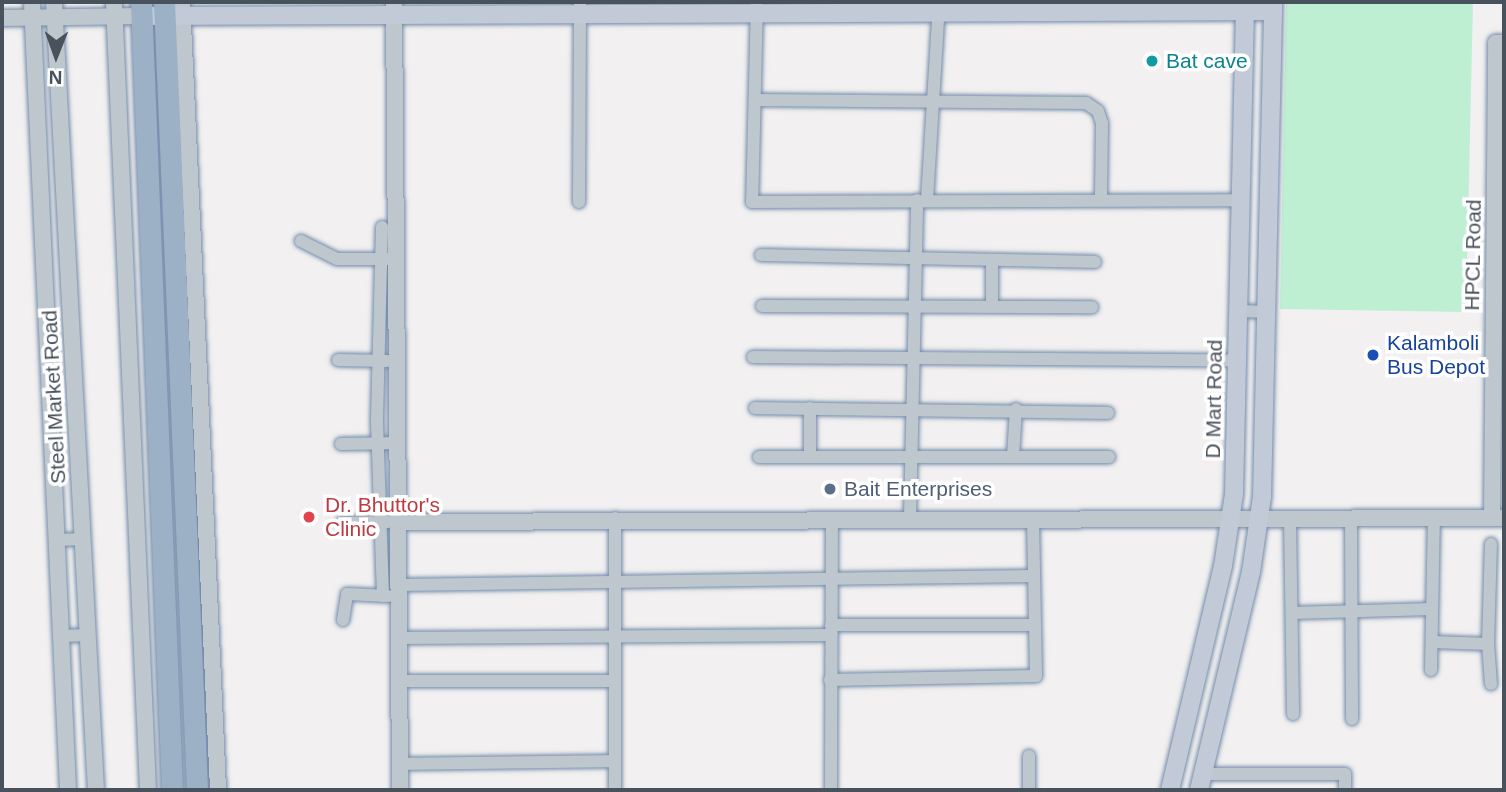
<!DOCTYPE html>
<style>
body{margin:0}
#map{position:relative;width:1506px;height:792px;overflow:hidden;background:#f2f0f0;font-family:Arial,sans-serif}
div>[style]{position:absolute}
.green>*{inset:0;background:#bfefd3}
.roads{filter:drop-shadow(0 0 2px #738caa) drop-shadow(0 0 2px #738caa)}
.minor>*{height:12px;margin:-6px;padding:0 6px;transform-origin:6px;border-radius:6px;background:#bec7ce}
.tertiary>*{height:16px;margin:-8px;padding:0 8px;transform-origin:8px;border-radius:8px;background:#bec7ce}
.secondary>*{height:18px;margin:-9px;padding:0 9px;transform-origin:9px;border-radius:9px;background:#c1cad6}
.trunk>*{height:21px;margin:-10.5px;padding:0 10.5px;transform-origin:10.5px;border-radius:10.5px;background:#9cb0c6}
.dots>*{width:19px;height:19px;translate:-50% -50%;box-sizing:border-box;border:4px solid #fff;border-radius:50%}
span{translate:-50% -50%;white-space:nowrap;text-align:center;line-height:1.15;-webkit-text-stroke:7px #fff;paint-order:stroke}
.culture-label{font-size:21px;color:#0d838f}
.left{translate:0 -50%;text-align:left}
.street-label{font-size:21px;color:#48525d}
.transit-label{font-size:21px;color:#164399}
.service-label{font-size:21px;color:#4e5e75}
.health-label{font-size:21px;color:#be3a42}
.frame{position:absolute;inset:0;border:4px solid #48525d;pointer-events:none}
.north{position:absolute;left:21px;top:21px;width:70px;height:70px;-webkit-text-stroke:5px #fff;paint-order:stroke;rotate:181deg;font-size:19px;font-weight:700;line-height:28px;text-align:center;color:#48525d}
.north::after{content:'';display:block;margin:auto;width:24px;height:32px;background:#48525d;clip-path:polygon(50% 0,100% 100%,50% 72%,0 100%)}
</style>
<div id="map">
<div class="green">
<div style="clip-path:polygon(1286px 2px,1473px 2px,1466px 312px,1280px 309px)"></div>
</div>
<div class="roads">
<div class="minor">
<div style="left:757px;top:2px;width:200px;rotate:91.4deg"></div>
<div style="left:752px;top:202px;width:489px;rotate:-0.2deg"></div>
<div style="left:755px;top:100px;width:331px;rotate:0.5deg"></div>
<div style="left:1086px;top:103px;width:14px;rotate:34deg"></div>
<div style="left:1098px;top:111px;width:13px;rotate:72deg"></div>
<div style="left:1102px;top:123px;width:76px;rotate:90.8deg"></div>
<div style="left:927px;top:200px;width:198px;rotate:-86.5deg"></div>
<div style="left:579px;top:202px;width:200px;rotate:-89.7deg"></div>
<div style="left:382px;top:227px;width:196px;rotate:91.5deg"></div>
<div style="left:377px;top:423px;width:173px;rotate:88deg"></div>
<div style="left:301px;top:241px;width:40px;rotate:26.6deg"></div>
<div style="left:337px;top:259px;width:50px"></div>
<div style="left:761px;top:255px;width:334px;rotate:1.2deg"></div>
<div style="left:992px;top:260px;width:44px;rotate:90deg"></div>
<div style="left:762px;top:306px;width:330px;rotate:0.2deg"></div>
<div style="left:1239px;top:311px;width:29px;rotate:2deg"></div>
<div style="left:753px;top:357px;width:485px;rotate:0.4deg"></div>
<div style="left:338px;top:360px;width:49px;rotate:1.2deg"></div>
<div style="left:755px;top:408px;width:353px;rotate:0.8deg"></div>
<div style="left:341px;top:444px;width:57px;rotate:-1deg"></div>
<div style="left:1013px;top:456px;width:47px;rotate:-86.3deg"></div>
<div style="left:759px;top:457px;width:350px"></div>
<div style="left:810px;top:457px;width:49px;rotate:-90deg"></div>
<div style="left:1351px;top:517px;width:202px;rotate:89.7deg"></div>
<div style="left:615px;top:518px;width:272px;rotate:90deg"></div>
<div style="left:910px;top:518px;width:318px;rotate:-88.7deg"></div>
<div style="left:1290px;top:519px;width:195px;rotate:89.1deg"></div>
<div style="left:342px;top:523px;width:46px;rotate:-1.2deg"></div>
<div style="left:57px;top:540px;width:26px;rotate:-2deg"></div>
<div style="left:399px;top:585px;width:635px;rotate:-0.81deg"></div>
<div style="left:1292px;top:613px;width:140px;rotate:-1.6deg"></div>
<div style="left:343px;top:620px;width:26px;rotate:-81deg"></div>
<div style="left:347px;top:594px;width:41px;rotate:2.8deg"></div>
<div style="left:831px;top:625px;width:203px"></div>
<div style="left:61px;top:636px;width:27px;rotate:-2deg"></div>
<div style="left:399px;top:638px;width:431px;rotate:-0.4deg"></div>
<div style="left:1432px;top:642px;width:56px;rotate:2deg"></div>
<div style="left:1488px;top:644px;width:40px;rotate:85.7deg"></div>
<div style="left:1488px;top:644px;width:100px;rotate:-88.3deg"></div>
<div style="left:1431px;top:670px;width:153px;rotate:-88.9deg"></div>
<div style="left:830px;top:680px;width:206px;rotate:-1.1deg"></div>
<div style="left:1036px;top:676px;width:158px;rotate:-91.1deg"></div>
<div style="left:399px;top:681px;width:216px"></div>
<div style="left:400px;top:764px;width:215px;rotate:-0.8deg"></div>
<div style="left:1203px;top:774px;width:142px"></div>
<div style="left:1345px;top:774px;width:16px;rotate:90deg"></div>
<div style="left:831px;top:790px;width:272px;rotate:-89.8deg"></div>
<div style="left:1029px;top:790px;width:34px;rotate:-90deg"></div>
</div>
<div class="tertiary">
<div style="left:32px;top:2px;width:789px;rotate:87.38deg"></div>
<div style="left:54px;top:2px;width:789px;rotate:86.95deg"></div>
<div style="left:114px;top:2px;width:789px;rotate:87.53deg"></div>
<div style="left:182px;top:2px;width:789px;rotate:87.38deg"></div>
<div style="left:394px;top:2px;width:788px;rotate:89.56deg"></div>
<div style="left:2px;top:18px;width:140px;rotate:-0.8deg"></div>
<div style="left:1492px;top:518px;width:475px;rotate:-89.5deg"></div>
<div style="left:1496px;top:43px;width:8px"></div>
<div style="left:399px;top:522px;width:1105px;rotate:-0.21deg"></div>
</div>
<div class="secondary">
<div style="left:142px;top:16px;width:1131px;rotate:-0.25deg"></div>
<div style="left:1170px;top:790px;width:230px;rotate:-76.7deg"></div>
<div style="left:1223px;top:566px;width:73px;rotate:-81.3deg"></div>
<div style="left:1234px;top:494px;width:492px;rotate:-88.7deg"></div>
<div style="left:1199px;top:790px;width:224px;rotate:-76.6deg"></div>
<div style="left:1251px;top:572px;width:76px;rotate:-81.7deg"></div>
<div style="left:1262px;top:497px;width:495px;rotate:-88.7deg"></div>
</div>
<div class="trunk">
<div style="left:141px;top:2px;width:789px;rotate:87.75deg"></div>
<div style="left:164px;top:2px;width:789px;rotate:87.6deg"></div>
</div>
</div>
<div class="dots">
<div style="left:1152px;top:61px;background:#0f9aa8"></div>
<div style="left:1373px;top:355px;background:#1a4fb4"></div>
<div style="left:830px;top:489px;background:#5c6f8a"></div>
<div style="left:309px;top:517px;background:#e0444e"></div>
</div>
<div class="culture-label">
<span class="left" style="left:1166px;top:61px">Bat cave</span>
</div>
<div class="street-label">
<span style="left:1473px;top:255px;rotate:-89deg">HPCL Road</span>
<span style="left:54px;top:397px;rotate:-93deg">Steel Market Road</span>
<span style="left:1214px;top:399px;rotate:-89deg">D Mart Road</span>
</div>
<div class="transit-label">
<span class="left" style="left:1387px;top:355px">Kalamboli<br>Bus Depot</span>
</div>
<div class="service-label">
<span class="left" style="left:844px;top:489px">Bait Enterprises</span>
</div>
<div class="health-label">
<span class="left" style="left:325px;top:517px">Dr. Bhuttor's<br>Clinic</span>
</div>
<div class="frame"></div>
<div class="north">N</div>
</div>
